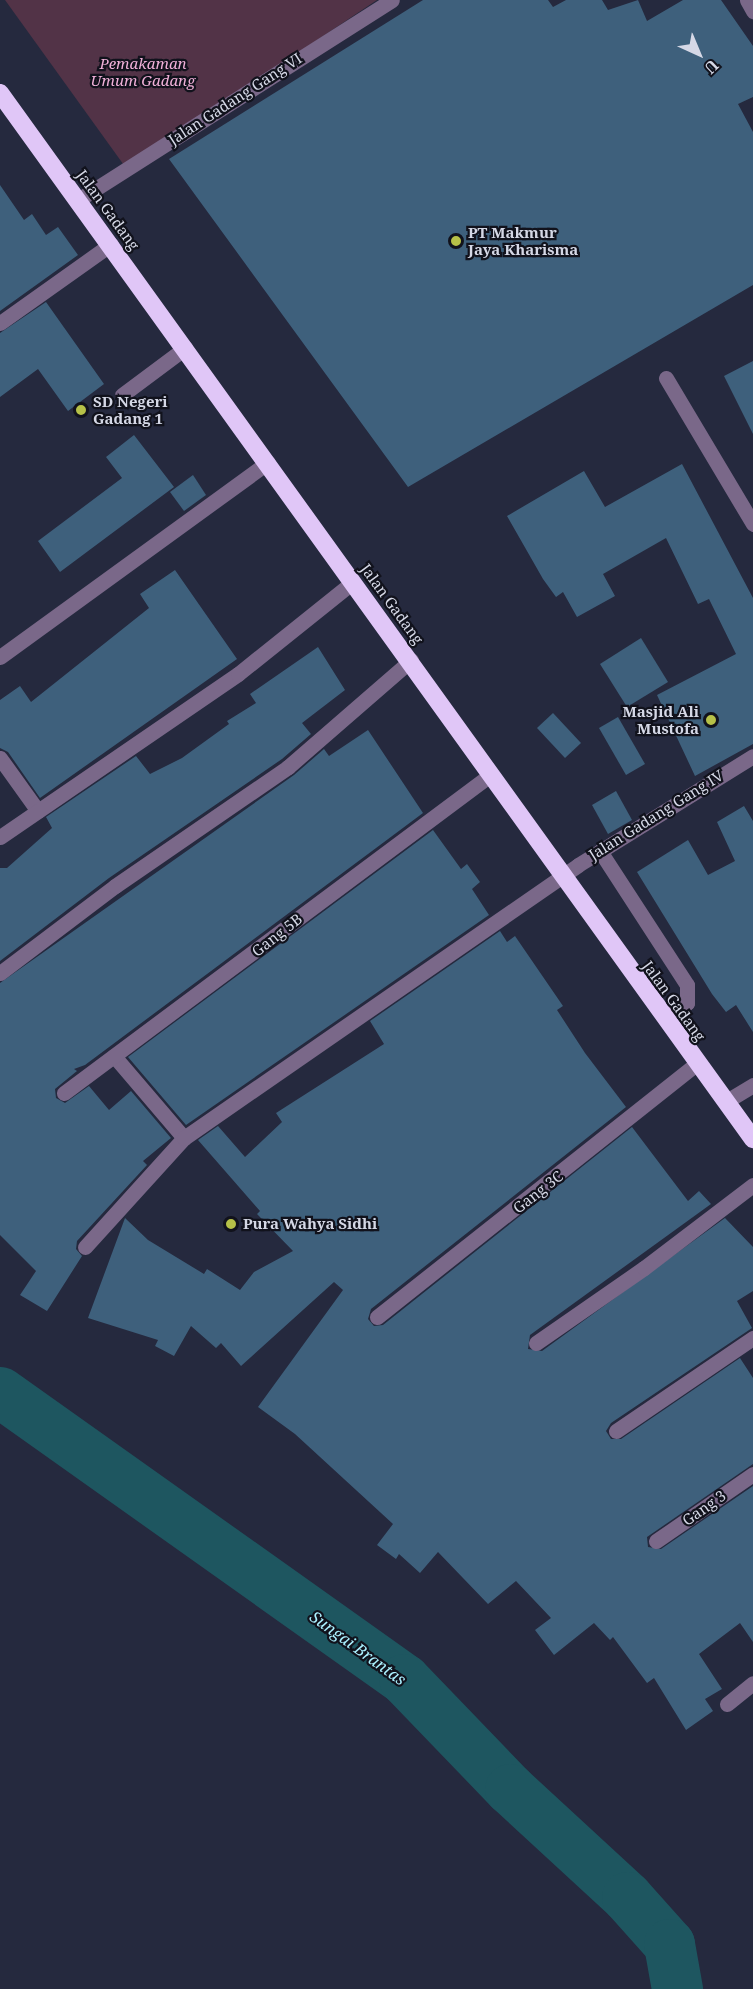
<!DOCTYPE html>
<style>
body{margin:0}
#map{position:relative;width:753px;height:1989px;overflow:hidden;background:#25293e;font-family:"Noto Serif",serif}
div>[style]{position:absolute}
.green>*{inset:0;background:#523347}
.river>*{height:51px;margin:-25.5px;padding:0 25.5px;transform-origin:25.5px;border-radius:25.5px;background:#1e5660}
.building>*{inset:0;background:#3e607c}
.minor>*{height:15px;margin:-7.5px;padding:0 7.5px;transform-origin:7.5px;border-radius:7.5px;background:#7a6889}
.highway>*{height:18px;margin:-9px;padding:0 9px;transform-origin:9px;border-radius:9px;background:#e0c6f7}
.dots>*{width:16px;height:16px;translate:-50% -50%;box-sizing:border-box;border:3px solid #11121c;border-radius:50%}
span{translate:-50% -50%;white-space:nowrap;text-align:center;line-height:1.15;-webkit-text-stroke:4.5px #11121c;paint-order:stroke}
.park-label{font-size:15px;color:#f0b0d8;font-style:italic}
.street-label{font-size:15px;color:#d5d8e6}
.poi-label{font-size:15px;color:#d5d8e6;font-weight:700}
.left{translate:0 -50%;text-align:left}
.right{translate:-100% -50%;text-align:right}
.water-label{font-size:16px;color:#abf1ff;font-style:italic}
.north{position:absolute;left:669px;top:24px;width:60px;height:60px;-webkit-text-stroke:4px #11121c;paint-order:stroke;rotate:136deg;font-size:16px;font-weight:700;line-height:24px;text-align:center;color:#d5d8e6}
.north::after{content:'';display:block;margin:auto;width:21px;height:27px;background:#d5d8e6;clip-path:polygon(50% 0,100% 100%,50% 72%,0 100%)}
</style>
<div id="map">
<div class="green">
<div style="clip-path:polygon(5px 0,377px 0,126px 168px)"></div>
</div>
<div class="river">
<div style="left:0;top:1392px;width:496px;rotate:35.4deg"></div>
<div style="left:404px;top:1679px;width:153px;rotate:46.1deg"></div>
<div style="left:510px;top:1789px;width:159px;rotate:42.7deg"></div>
<div style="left:627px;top:1897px;width:63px;rotate:48.2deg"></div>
<div style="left:669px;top:1944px;width:46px;rotate:79.9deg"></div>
</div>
<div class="building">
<div style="clip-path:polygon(423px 0,548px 0,553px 7px,566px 0,602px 0,608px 10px,638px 0,647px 21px,683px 0,721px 0,753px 46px,753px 97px,738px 104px,753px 132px,753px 285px,408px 487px,169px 159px)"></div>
<div style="clip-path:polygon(0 185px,24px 220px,32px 214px,46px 235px,58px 227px,78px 255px,0 311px)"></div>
<div style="clip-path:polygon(46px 302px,104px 384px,68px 411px,38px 369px,0 397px,0 333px)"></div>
<div style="clip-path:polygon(753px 361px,753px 434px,724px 376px)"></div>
<div style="clip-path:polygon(134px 435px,174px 487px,60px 572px,38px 541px,122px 478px,106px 457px)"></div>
<div style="clip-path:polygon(682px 464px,753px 598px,753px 744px,695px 776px,657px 695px,736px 654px,709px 599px,698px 604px,666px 538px,603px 574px,615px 596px,577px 617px,563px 592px,556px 597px,543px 579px,507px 516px,584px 471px,605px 507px)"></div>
<div style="clip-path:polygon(193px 475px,206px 495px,184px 511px,170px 492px)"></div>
<div style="clip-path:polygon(175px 570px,237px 659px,40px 798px,8px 752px,0 748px,0 700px,20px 686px,31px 702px,149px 608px,140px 594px)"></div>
<div style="clip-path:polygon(641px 638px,668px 682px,627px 707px,600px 664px)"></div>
<div style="clip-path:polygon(318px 647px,345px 690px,302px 723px,311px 734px,282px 759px,109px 878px,0 961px,0 868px,7px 868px,52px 828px,46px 817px,136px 756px,150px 774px,182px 758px,229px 724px,227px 721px,256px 703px,250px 694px)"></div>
<div style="clip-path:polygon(553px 713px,581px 743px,565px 758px,537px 728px)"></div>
<div style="clip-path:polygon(618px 717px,645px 764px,626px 775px,599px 728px)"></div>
<div style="clip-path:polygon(368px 730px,423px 813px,85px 1065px,74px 1069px,77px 1071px,55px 1089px,56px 1098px,65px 1103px,89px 1086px,109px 1110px,131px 1091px,171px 1138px,143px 1161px,147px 1165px,77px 1241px,76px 1249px,82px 1256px,47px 1311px,20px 1295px,36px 1271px,0 1235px,0 983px,294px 775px,324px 749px,329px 756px)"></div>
<div style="clip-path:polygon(616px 791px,632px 820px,608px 834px,592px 805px)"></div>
<div style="clip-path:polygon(744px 806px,753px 821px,753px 1032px,736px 1005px,726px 1012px,712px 994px,637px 872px,688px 840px,708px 875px,735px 861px,717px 822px)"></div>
<div style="clip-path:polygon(433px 830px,461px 869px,467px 864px,480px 882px,472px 889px,489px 915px,186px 1125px,128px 1057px)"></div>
<div style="clip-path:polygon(500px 931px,507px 942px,515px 936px,563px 1006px,557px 1010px,585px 1053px,626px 1107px,371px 1309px,368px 1319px,374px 1326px,383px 1325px,632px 1127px,688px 1201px,699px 1191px,711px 1204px,530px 1335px,528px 1349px,542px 1351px,725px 1218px,753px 1247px,753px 1291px,737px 1301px,752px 1328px,611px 1423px,606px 1431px,611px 1439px,621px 1439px,740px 1358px,753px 1378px,753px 1464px,647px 1537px,648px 1547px,661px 1549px,753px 1486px,753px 1642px,740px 1623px,699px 1654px,722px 1689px,705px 1699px,713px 1711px,686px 1730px,654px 1678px,647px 1683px,613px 1637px,610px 1640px,594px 1623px,554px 1655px,535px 1630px,551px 1618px,516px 1581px,488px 1604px,438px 1552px,420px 1573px,399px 1554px,396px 1559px,377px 1545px,393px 1524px,295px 1434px,258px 1407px,343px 1290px,334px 1282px,241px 1366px,221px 1343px,216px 1348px,191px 1326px,174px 1356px,155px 1346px,158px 1340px,88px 1318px,125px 1218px,148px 1240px,204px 1274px,207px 1269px,240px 1290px,254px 1272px,293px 1251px,257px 1214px,260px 1211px,198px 1140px,218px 1126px,245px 1157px,282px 1122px,276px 1113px,384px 1044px,370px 1021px)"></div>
</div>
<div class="minor">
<div style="left:747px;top:0;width:13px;rotate:61deg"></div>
<div style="left:78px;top:200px;width:372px;rotate:-32.5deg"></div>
<div style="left:0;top:323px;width:136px;rotate:-35.4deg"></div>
<div style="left:666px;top:378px;width:170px;rotate:59.2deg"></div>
<div style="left:122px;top:395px;width:79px;rotate:-36.7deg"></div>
<div style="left:0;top:657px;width:331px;rotate:-36deg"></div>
<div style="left:0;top:758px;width:65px;rotate:54.4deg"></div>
<div style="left:0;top:837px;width:288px;rotate:-34.4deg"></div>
<div style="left:238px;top:674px;width:147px;rotate:-38.7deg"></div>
<div style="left:600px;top:851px;width:160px;rotate:57deg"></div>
<div style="left:687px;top:985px;width:18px;rotate:90deg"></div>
<div style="left:687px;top:1003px;width:27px;rotate:152deg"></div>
<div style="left:0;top:973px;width:144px;rotate:-37.1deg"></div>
<div style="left:115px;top:886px;width:210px;rotate:-34.5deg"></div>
<div style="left:288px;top:767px;width:163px;rotate:-41deg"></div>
<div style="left:114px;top:1056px;width:108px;rotate:49.5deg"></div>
<div style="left:64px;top:1093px;width:530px;rotate:-36.72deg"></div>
<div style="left:725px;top:1102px;width:33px;rotate:-31deg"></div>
<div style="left:85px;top:1247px;width:147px;rotate:-47.8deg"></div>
<div style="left:184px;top:1138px;width:479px;rotate:-34.7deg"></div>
<div style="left:578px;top:865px;width:206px;rotate:-31.9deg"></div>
<div style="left:377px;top:1317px;width:407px;rotate:-38.4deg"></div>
<div style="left:536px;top:1343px;width:131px;rotate:-34.8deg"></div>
<div style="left:644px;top:1268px;width:137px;rotate:-37.3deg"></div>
<div style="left:616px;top:1431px;width:166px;rotate:-34.2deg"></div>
<div style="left:656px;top:1541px;width:118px;rotate:-34.6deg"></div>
<div style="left:727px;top:1704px;width:33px;rotate:-39deg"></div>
</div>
<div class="highway">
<div style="left:0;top:93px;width:1289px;rotate:54.25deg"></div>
</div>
<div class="dots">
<div style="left:456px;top:241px;background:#b6c148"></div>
<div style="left:81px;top:410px;background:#b6c148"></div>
<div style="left:711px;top:720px;background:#b6c148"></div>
<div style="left:231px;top:1224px;background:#b6c148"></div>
</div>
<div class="park-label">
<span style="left:143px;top:72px">Pemakaman<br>Umum Gadang</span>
</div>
<div class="street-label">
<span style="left:235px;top:99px;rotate:-33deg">Jalan Gadang Gang VI</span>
<span style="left:108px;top:210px;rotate:54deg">Jalan Gadang</span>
<span style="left:392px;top:604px;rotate:54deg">Jalan Gadang</span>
<span style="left:656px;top:815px;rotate:-32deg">Jalan Gadang Gang IV</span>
<span style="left:277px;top:935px;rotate:-38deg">Gang 5B</span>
<span style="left:674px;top:1001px;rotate:54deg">Jalan Gadang</span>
<span style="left:538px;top:1192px;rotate:-38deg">Gang 3C</span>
<span style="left:704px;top:1508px;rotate:-35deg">Gang 3</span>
</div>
<div class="poi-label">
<span class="left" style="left:468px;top:241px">PT Makmur<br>Jaya Kharisma</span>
<span class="left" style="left:93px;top:410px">SD Negeri<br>Gadang 1</span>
<span class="right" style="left:699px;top:720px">Masjid Ali<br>Mustofa</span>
<span class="left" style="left:243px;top:1224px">Pura Wahya Sidhi</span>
</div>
<div class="water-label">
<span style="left:358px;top:1648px;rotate:36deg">Sungai Brantas</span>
</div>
<div class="north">U</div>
</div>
